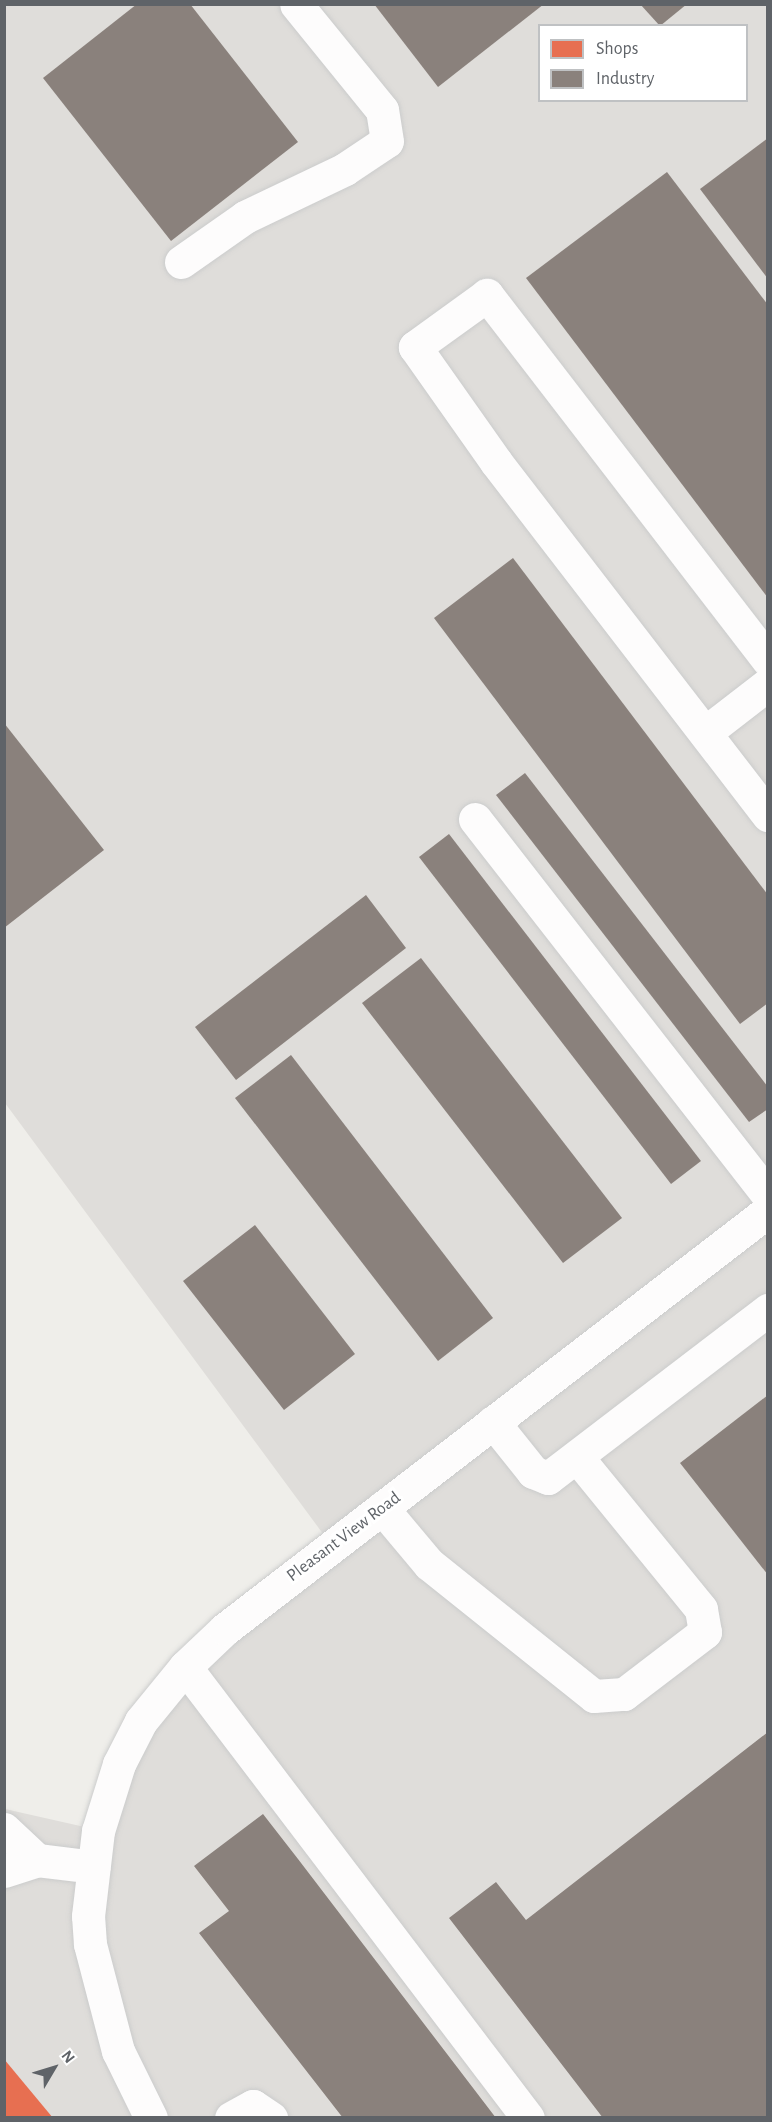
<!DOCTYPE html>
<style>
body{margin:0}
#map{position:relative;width:772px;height:2122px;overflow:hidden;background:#efeeea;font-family:"Alegreya Sans",sans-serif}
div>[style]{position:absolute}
.industrial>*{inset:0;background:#dfddda}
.shops>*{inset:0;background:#e76f51}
.industry>*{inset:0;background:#8a817c}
.roads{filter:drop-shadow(0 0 2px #cbcccc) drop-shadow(0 0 2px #cbcccc)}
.minor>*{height:33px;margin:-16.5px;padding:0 16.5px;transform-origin:16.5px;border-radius:16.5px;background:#fdfcfc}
span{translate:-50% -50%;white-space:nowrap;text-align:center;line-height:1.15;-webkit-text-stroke:6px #fff;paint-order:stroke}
.street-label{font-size:18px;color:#5f6368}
.frame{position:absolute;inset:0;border:6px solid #5f6368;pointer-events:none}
.legend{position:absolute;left:538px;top:24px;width:210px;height:78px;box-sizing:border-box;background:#fff;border:2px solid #bfc1c3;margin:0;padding:8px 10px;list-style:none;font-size:18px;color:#5f6368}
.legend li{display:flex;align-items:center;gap:12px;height:30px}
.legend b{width:30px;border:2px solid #bfc1c3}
.north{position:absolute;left:24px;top:2038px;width:60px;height:60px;-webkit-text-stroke:4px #fff;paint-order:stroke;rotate:52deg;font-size:16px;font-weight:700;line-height:24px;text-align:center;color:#5f6368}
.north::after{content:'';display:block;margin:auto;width:21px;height:27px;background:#5f6368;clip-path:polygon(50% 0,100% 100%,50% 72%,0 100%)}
</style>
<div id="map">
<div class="industrial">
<div style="clip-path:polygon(evenodd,5px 5px,767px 5px,767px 2117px,5px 2118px,5px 1809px,98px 1830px,141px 1721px,332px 1546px,5px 1103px,5px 5px,540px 26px,746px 26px,746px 100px,540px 100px,540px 26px)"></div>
</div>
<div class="shops">
<div style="clip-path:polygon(4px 2059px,53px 2118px,4px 2118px)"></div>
</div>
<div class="industry">
<div style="clip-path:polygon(137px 4px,190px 4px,298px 142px,171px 241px,43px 78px)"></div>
<div style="clip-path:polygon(374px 4px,544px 4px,438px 87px)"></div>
<div style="clip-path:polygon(640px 4px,687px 4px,660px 26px)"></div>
<div style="clip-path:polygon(768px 138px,768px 279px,700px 189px)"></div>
<div style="clip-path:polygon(667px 172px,768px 305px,768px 598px,526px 278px)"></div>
<div style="clip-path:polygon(513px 558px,768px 895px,768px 1003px,740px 1024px,434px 618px)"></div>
<div style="clip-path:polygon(4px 723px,104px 850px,4px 928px)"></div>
<div style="clip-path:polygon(525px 773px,768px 1087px,768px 1109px,749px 1122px,496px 795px)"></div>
<div style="clip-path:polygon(449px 834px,701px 1161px,671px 1184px,419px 857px)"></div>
<div style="clip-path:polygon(366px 895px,406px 948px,236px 1080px,195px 1027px)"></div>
<div style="clip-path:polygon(421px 958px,622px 1218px,563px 1263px,362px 1003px)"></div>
<div style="clip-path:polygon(291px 1055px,493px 1318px,438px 1361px,235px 1098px)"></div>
<div style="clip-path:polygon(255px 1225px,355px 1354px,284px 1410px,183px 1281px)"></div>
<div style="clip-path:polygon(768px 1395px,768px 1575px,680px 1463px)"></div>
<div style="clip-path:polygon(768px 1732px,768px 2118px,603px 2118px,449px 1918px,496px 1882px,526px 1920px)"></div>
<div style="clip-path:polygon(263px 1814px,298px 1859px,496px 2118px,343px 2118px,199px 1933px,229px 1911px,194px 1866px)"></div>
</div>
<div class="roads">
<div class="minor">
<div style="left:181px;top:262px;width:78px;rotate:-35.1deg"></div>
<div style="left:245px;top:217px;width:111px;rotate:-25.6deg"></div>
<div style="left:345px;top:169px;width:50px;rotate:-33.7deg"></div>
<div style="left:387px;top:141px;width:31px;rotate:-99deg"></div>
<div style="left:382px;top:110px;width:136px;rotate:-129.1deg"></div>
<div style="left:768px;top:660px;width:461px;rotate:-127.6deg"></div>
<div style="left:487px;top:295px;width:89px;rotate:144.2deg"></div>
<div style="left:415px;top:347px;width:141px;rotate:54.8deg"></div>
<div style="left:496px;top:462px;width:446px;rotate:52.4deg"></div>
<div style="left:706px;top:732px;width:78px;rotate:-37.7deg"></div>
<div style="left:475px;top:819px;width:477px;rotate:52.1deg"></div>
<div style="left:493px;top:1422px;width:64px;rotate:51.3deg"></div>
<div style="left:533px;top:1472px;width:16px;rotate:22deg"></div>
<div style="left:548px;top:1478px;width:277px;rotate:-37.4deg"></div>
<div style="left:382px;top:1508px;width:73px;rotate:50deg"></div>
<div style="left:429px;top:1564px;width:211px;rotate:38.7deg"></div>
<div style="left:594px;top:1696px;width:30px;rotate:-4deg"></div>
<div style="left:624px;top:1694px;width:102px;rotate:-37.4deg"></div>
<div style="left:705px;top:1632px;width:23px;rotate:-100deg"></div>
<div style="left:701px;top:1609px;width:196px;rotate:-129.2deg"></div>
<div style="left:186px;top:1668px;width:565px;rotate:52.77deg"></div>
<div style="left:4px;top:1829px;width:45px;rotate:43.2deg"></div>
<div style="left:4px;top:1871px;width:35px;rotate:-18deg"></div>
<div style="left:37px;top:1860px;width:57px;rotate:7deg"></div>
<div style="left:151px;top:2118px;width:75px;rotate:-116.2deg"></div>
<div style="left:118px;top:2051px;width:111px;rotate:-104.7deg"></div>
<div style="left:90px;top:1944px;width:28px;rotate:-94deg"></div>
<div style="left:88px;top:1916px;width:86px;rotate:-83.3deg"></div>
<div style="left:98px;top:1831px;width:70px;rotate:-72.6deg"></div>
<div style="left:119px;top:1764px;width:48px;rotate:-62.9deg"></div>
<div style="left:141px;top:1721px;width:70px;rotate:-50.8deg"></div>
<div style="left:185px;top:1667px;width:55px;rotate:-43.5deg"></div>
<div style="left:225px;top:1629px;width:685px;rotate:-37.59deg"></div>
<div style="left:231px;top:2118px;width:25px;rotate:-29deg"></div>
<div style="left:253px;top:2106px;width:22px;rotate:34deg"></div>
</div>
</div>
<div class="street-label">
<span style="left:344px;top:1537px;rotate:-37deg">Pleasant View Road</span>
</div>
<div class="frame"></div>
<ul class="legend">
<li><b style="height:16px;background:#e76f51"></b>Shops</li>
<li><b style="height:16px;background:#8a817c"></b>Industry</li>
</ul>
<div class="north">N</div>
</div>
